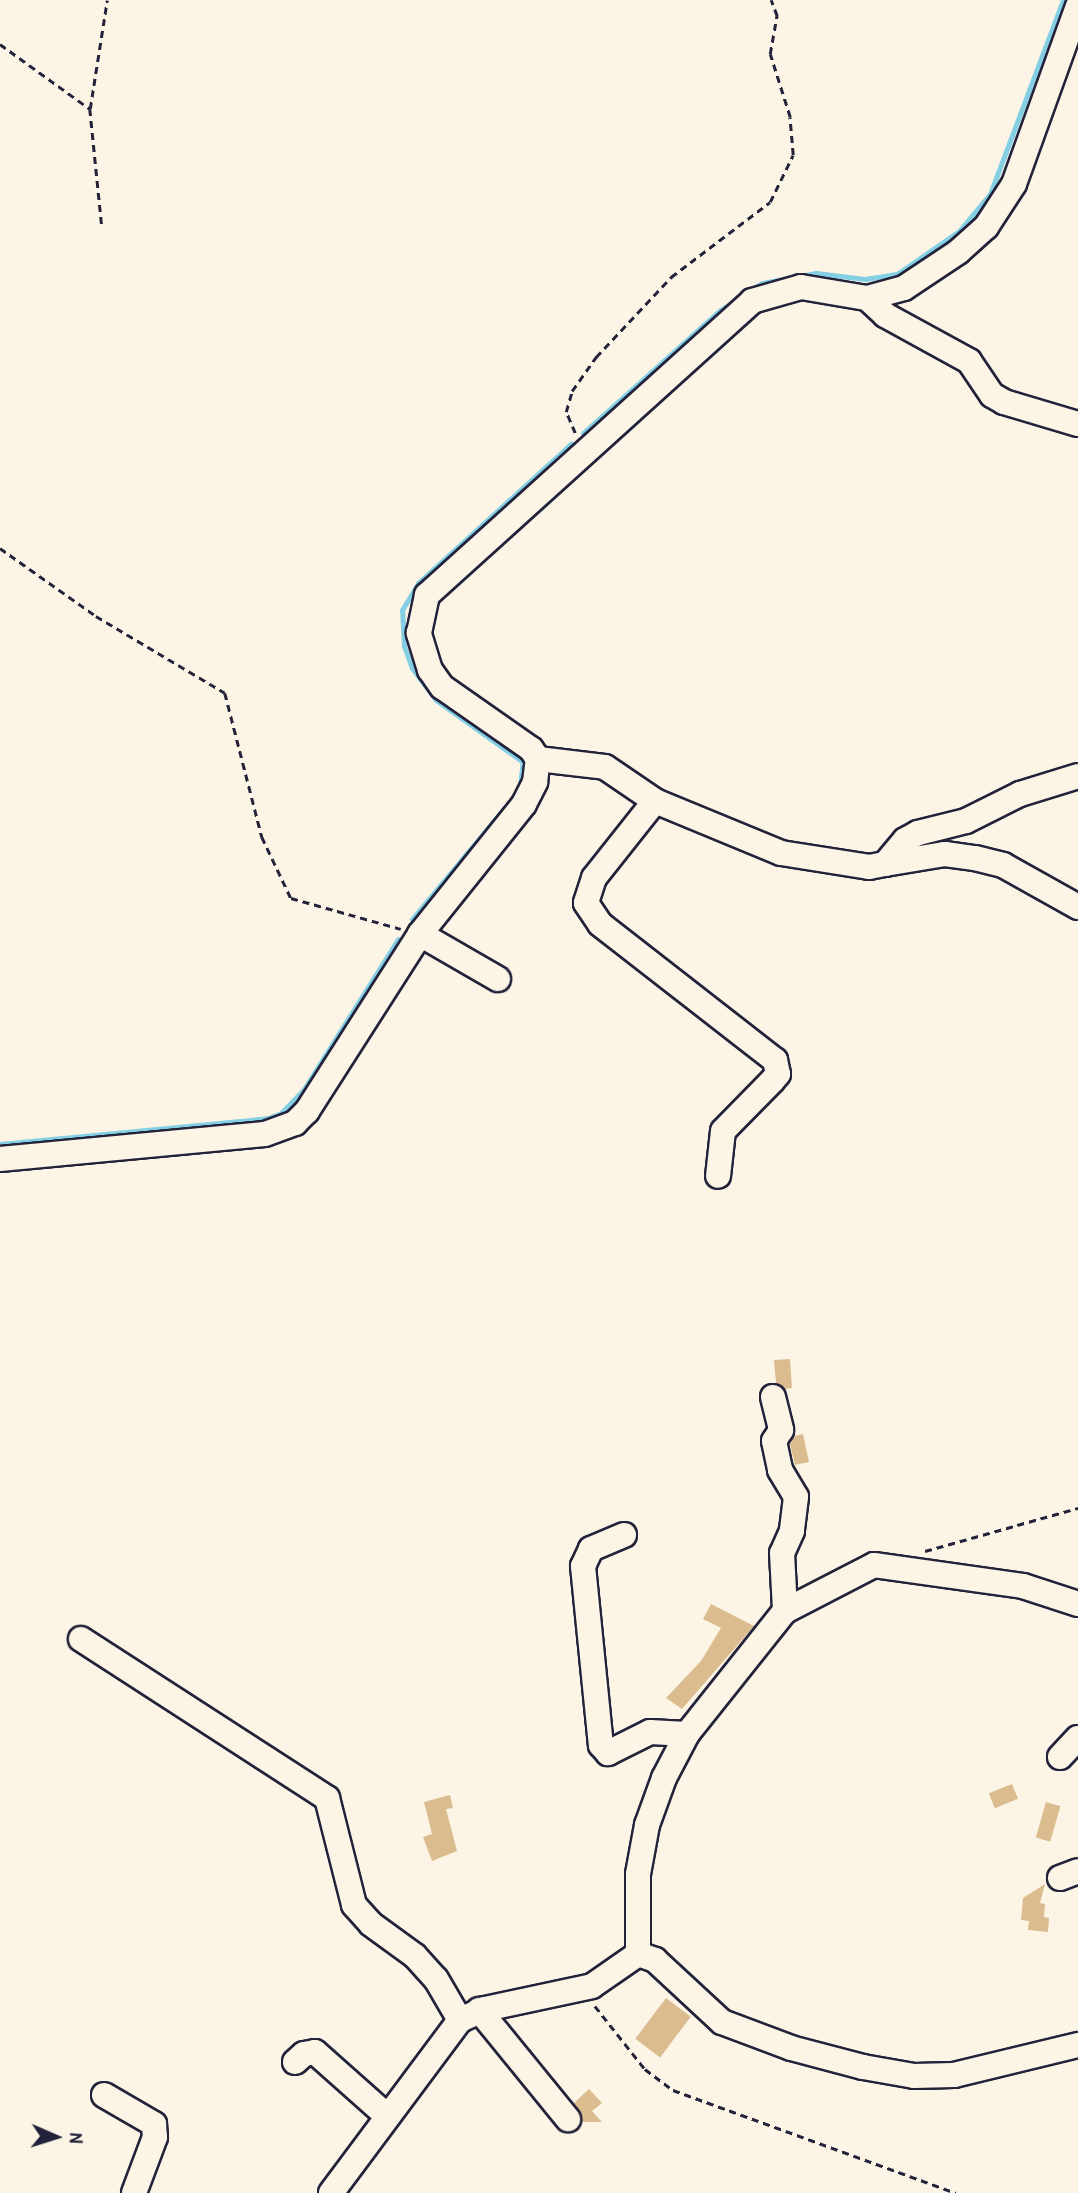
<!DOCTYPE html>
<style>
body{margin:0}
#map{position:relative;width:1078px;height:2193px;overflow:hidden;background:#fcf5e5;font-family:"Patrick Hand",sans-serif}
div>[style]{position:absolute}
.stream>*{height:5px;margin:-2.5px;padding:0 2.5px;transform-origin:2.5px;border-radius:2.5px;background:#84cfe4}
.building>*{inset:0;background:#dbbc8f;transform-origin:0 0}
.path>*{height:2.5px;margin-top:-1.25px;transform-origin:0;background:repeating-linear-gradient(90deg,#22223b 0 7px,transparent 0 12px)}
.roads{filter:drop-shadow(2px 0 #22223b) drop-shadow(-2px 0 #22223b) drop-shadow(0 2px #22223b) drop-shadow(0 -2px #22223b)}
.minor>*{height:24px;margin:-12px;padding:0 12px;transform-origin:12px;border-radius:12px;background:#fcf5e5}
span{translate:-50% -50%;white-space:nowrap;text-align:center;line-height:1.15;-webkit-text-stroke:5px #fcf5e5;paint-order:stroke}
.north{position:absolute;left:21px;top:2102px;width:70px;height:70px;-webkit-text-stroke:5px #fcf5e5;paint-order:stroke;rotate:93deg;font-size:19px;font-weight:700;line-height:28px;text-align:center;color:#22223b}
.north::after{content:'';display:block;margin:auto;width:24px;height:32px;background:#22223b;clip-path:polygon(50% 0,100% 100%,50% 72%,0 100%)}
</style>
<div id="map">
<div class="stream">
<div style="left:583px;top:433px;width:183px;rotate:-41.9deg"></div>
<div style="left:719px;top:311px;width:51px;rotate:-33.1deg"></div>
<div style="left:762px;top:283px;width:55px;rotate:-10.5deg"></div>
<div style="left:816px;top:273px;width:49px;rotate:7deg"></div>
<div style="left:865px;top:279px;width:32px;rotate:-9deg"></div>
<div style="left:897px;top:274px;width:75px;rotate:-34.7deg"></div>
<div style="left:959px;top:231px;width:48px;rotate:-50deg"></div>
<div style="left:990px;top:194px;width:207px;rotate:-69.4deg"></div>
<div style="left:520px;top:785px;width:23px;rotate:-83deg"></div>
<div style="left:523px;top:762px;width:107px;rotate:-144.5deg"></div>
<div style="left:436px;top:700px;width:40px;rotate:-127deg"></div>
<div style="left:412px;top:668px;width:23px;rotate:-110deg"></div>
<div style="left:404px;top:646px;width:36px;rotate:-93deg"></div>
<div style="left:402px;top:610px;width:31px;rotate:-59deg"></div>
<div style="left:418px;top:583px;width:207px;rotate:-42.3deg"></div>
<div style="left:412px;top:919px;width:163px;rotate:-50.2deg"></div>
<div style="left:0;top:1144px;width:269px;rotate:-5.5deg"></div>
<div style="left:268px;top:1118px;width:14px;rotate:-21deg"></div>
<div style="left:281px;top:1113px;width:33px;rotate:-46deg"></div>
<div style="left:304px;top:1089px;width:177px;rotate:-57.9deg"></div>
</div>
<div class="building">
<div style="clip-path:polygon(790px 1359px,792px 1388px,785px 1389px,776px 1383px,774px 1360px)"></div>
<div style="clip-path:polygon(803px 1434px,809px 1462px,795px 1465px,790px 1444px,795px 1436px)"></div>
<div style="clip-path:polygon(711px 1604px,754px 1626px,682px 1709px,666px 1698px,701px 1661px,721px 1628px,703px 1619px)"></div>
<div style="left:1012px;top:1784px;width:16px;height:25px;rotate:68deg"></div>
<div style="clip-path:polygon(450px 1795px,453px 1808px,446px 1809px,457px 1851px,432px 1861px,423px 1837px,432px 1834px,424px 1802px)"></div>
<div style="left:1046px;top:1802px;width:15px;height:37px;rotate:16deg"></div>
<div style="clip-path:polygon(1045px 1884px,1040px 1903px,1045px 1904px,1044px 1917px,1049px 1918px,1048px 1932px,1028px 1930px,1029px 1921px,1021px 1920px,1023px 1898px)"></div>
<div style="left:666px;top:1998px;width:31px;height:51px;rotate:37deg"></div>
<div style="clip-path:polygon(589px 2089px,602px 2103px,592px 2111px,602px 2122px,582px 2122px,574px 2103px)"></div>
</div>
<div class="path">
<div style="left:0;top:44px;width:111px;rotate:35.8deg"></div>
<div style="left:90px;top:109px;width:119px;rotate:84.2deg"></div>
<div style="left:90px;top:109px;width:110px;rotate:-81.1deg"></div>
<div style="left:575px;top:433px;width:23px;rotate:-113deg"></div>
<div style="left:566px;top:412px;width:22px;rotate:-74deg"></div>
<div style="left:572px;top:391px;width:42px;rotate:-54.8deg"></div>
<div style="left:596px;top:357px;width:110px;rotate:-46.8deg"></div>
<div style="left:671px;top:277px;width:124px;rotate:-37.1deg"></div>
<div style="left:770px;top:202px;width:52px;rotate:-63.9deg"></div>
<div style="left:793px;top:155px;width:38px;rotate:-95deg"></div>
<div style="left:790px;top:117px;width:66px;rotate:-107.6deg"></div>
<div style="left:770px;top:54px;width:39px;rotate:-80deg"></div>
<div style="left:777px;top:16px;width:17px;rotate:-111deg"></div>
<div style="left:0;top:548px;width:118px;rotate:35.3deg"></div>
<div style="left:96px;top:616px;width:150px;rotate:30.8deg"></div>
<div style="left:225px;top:693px;width:149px;rotate:75.6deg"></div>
<div style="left:262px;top:837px;width:68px;rotate:64.6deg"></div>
<div style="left:291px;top:898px;width:114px;rotate:15.7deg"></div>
<div style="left:925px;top:1551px;width:159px;rotate:-15.7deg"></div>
<div style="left:595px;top:2006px;width:80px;rotate:51.6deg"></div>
<div style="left:645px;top:2069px;width:35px;rotate:37deg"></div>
<div style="left:673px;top:2090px;width:301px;rotate:20deg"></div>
</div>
<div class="roads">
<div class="minor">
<div style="left:867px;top:298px;width:25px;rotate:43deg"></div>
<div style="left:885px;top:315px;width:96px;rotate:28.7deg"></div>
<div style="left:969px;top:361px;width:41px;rotate:55.9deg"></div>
<div style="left:992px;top:395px;width:14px;rotate:30deg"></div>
<div style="left:1004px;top:402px;width:77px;rotate:16.6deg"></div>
<div style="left:538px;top:759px;width:67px;rotate:6.8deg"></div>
<div style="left:605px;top:767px;width:60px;rotate:34.2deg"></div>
<div style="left:655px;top:801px;width:136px;rotate:22.4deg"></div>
<div style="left:781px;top:853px;width:89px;rotate:9deg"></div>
<div style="left:869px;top:867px;width:16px;rotate:-11deg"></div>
<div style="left:885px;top:864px;width:31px;rotate:-50deg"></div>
<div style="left:905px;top:840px;width:15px;rotate:-28deg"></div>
<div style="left:918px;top:833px;width:49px;rotate:-14deg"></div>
<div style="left:966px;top:821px;width:60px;rotate:-26.6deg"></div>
<div style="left:1020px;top:794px;width:61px;rotate:-17.2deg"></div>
<div style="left:655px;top:801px;width:98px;rotate:128.4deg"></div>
<div style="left:594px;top:878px;width:26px;rotate:108deg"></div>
<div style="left:586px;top:903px;width:25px;rotate:56deg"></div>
<div style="left:600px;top:924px;width:222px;rotate:37.9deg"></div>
<div style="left:775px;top:1060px;width:14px;rotate:78deg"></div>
<div style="left:778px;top:1074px;width:8px;rotate:130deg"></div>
<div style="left:773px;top:1080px;width:71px;rotate:134.4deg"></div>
<div style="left:723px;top:1131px;width:45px;rotate:96.3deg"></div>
<div style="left:885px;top:864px;width:61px;rotate:-9.5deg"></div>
<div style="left:945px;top:854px;width:30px;rotate:8deg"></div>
<div style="left:975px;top:858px;width:29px;rotate:14deg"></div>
<div style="left:1003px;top:865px;width:86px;rotate:29.2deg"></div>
<div style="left:420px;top:934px;width:90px;rotate:30deg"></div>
<div style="left:0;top:1159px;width:266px;rotate:-5.4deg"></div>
<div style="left:265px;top:1134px;width:32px;rotate:-20deg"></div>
<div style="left:295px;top:1123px;width:17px;rotate:-45deg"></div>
<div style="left:307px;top:1111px;width:210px;rotate:-57.4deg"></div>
<div style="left:420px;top:934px;width:166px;rotate:-51.3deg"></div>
<div style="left:524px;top:804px;width:25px;rotate:-63deg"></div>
<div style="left:535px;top:782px;width:23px;rotate:-83deg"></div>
<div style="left:538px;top:759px;width:12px;rotate:-125deg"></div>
<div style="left:531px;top:749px;width:108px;rotate:-145.1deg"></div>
<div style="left:442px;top:687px;width:21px;rotate:-125deg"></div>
<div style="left:430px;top:670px;width:39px;rotate:-107deg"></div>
<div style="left:419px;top:633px;width:39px;rotate:-78deg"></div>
<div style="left:427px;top:595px;width:438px;rotate:-42.1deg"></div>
<div style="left:752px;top:301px;width:51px;rotate:-15.9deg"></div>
<div style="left:801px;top:287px;width:67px;rotate:9.5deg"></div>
<div style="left:867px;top:298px;width:38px;rotate:-15deg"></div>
<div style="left:904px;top:288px;width:65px;rotate:-33.7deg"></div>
<div style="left:958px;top:252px;width:38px;rotate:-42deg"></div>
<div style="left:986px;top:227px;width:51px;rotate:-56.9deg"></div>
<div style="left:1014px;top:184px;width:189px;rotate:-70.2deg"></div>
<div style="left:773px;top:1397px;width:34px;rotate:76deg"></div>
<div style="left:781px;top:1430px;width:13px;rotate:122deg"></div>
<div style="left:774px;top:1441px;width:30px;rotate:78deg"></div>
<div style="left:780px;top:1470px;width:31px;rotate:59deg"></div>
<div style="left:796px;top:1497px;width:34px;rotate:97deg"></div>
<div style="left:792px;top:1531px;width:24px;rotate:114deg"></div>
<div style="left:782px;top:1553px;width:58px;rotate:87deg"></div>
<div style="left:624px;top:1535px;width:36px;rotate:157deg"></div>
<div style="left:591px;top:1549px;width:19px;rotate:115deg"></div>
<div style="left:583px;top:1566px;width:180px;rotate:84.3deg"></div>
<div style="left:601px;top:1745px;width:11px;rotate:49deg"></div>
<div style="left:608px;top:1753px;width:47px;rotate:-26.6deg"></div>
<div style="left:650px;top:1732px;width:37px;rotate:3deg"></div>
<div style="left:81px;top:1639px;width:293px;rotate:32.9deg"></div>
<div style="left:327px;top:1798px;width:110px;rotate:75.8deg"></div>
<div style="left:354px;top:1905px;width:25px;rotate:48deg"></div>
<div style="left:371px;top:1924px;width:54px;rotate:36deg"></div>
<div style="left:415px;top:1956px;width:31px;rotate:48deg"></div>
<div style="left:436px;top:1979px;width:48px;rotate:59.7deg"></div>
<div style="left:1060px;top:1757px;width:26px;rotate:-47deg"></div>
<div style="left:1060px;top:1878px;width:19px;rotate:-21deg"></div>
<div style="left:638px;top:1954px;width:80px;rotate:-90deg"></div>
<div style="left:638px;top:1874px;width:50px;rotate:-79.6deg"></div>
<div style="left:647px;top:1825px;width:50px;rotate:-70.1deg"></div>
<div style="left:664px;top:1778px;width:50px;rotate:-62.4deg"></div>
<div style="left:687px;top:1734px;width:157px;rotate:-51.5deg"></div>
<div style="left:785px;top:1611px;width:100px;rotate:-27.3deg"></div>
<div style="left:874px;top:1565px;width:150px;rotate:8deg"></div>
<div style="left:1023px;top:1586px;width:58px;rotate:18.1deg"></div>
<div style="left:479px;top:2010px;width:141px;rotate:50.8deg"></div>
<div style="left:295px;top:2062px;width:12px;rotate:-42deg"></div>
<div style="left:304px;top:2054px;width:11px;rotate:-10deg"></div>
<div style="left:315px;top:2052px;width:96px;rotate:41.6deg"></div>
<div style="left:104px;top:2095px;width:58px;rotate:30.1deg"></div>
<div style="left:154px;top:2124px;width:13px;rotate:86deg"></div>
<div style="left:155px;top:2137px;width:60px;rotate:110.6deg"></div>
<div style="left:331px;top:2193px;width:216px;rotate:-53.3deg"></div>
<div style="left:460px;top:2020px;width:27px;rotate:-24deg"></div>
<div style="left:485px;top:2009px;width:109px;rotate:-12.1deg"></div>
<div style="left:592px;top:1986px;width:56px;rotate:-34.8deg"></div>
<div style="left:638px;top:1954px;width:18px;rotate:19deg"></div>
<div style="left:655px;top:1960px;width:91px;rotate:42.8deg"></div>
<div style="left:722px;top:2022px;width:74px;rotate:20.6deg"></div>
<div style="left:791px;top:2048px;width:74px;rotate:14.8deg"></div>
<div style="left:863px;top:2067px;width:52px;rotate:10deg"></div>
<div style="left:914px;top:2076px;width:40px;rotate:-1.4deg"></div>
<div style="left:954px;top:2075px;width:128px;rotate:-13.6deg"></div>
</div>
</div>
<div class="north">N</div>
</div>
